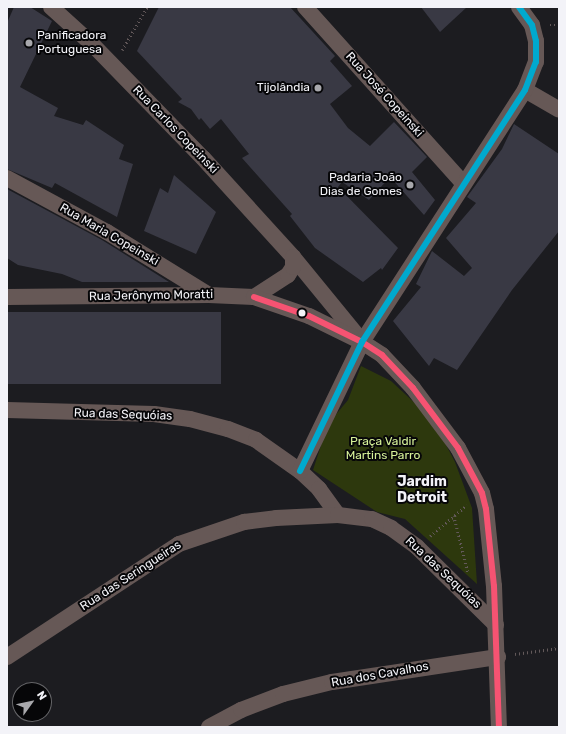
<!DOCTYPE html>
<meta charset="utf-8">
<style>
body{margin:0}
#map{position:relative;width:566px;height:734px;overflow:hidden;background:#1c1c20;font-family:Rubik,sans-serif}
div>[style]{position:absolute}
.green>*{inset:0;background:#2d380d}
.building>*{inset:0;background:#393944;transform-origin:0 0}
.path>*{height:2.5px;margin-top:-1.25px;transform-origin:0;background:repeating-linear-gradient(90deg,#63595a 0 1px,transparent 0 4px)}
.street>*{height:16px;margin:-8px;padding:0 8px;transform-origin:8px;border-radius:8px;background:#665856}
.bus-1>*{height:6px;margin:-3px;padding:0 3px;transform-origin:3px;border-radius:3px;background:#f65372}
.bus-2>*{height:6px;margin:-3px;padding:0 3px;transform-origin:3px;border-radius:3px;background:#00a9ce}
.dots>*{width:11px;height:11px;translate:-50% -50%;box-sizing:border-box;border:2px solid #060608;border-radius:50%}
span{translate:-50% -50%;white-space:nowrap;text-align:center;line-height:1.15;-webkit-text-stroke:4px #060608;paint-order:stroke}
.poi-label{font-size:12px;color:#f3f3f8}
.left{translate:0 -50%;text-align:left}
.right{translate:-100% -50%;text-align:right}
.street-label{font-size:12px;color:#f3f3f8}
.park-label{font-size:12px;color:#d6f198}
.quarter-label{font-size:14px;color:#f3f3f8;font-weight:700}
.frame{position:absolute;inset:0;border:8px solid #f3f3f8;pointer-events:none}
.north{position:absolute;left:12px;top:682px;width:40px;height:40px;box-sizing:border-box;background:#060608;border:1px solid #656568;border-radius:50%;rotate:57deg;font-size:11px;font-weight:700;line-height:16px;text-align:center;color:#f3f3f8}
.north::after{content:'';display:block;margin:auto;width:14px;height:18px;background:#a8a8ac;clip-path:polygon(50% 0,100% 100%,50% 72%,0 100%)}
</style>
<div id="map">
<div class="green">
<div style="clip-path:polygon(361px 366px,391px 381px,433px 420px,455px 462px,472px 508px,477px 584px,405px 519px,377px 512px,313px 470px,328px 424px,348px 400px)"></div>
</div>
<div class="building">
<div style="clip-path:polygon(14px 7px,30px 7px,52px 21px,20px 87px,58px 108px,54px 116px,83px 125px,86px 120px,124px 145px,119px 159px,133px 164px,117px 217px,55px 183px,52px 188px,7px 169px,7px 23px)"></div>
<div style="clip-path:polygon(159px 7px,290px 7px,335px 56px,330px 61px,352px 86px,330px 104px,348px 128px,370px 146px,394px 122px,427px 157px,412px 172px,435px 200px,424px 215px,390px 177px,369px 200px,342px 182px,338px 187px,398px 248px,382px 270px,381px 268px,363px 282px,315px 248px,290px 216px,292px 214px,242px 158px,249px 154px,221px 119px,210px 129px,201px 118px,199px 120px,191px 109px,178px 102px,182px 99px,137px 51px)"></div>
<div style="clip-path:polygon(421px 7px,467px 7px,440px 32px)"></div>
<div style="clip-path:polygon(514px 124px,559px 154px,559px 231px,512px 290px,457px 370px,434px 358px,429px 366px,393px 321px,421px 287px,416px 284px,432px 251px,464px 276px,472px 268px,446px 238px,476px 203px,467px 197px,502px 149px)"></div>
<div style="clip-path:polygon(174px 175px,216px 212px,196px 254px,144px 231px,160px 188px,168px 193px)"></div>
<div style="clip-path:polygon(7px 189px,102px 240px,169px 282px,82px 282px,62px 274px,18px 265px,7px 258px)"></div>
<div style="left:7px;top:312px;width:214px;height:72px"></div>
</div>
<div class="path">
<div style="left:550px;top:25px;width:9px"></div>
<div style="left:122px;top:50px;width:50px;rotate:-59.8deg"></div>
<div style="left:454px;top:516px;width:58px;rotate:76deg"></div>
<div style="left:430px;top:536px;width:48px;rotate:-40deg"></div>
<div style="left:515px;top:654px;width:44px;rotate:-7.8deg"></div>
</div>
<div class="street">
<div style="left:51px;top:7px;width:55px;rotate:42.1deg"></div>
<div style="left:92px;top:44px;width:159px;rotate:45.8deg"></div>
<div style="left:203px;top:158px;width:134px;rotate:47.7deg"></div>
<div style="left:293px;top:257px;width:106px;rotate:50.7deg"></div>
<div style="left:305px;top:7px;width:237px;rotate:48.1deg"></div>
<div style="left:525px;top:90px;width:39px;rotate:30deg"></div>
<div style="left:7px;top:178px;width:114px;rotate:28.4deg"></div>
<div style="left:107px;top:232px;width:120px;rotate:31.7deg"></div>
<div style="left:7px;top:297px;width:202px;rotate:-0.6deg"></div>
<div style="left:209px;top:295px;width:45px;rotate:2.5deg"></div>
<div style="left:254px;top:297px;width:40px;rotate:-32.9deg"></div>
<div style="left:288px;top:275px;width:9px;rotate:-58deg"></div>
<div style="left:293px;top:267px;width:10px;rotate:-90deg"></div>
<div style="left:254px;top:297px;width:58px;rotate:19.1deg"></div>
<div style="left:309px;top:316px;width:59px;rotate:26.1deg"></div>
<div style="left:362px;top:342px;width:24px;rotate:33deg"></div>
<div style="left:382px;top:355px;width:45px;rotate:46.8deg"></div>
<div style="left:413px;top:388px;width:75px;rotate:53.1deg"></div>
<div style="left:458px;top:448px;width:51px;rotate:61.9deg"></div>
<div style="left:482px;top:493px;width:16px;rotate:76deg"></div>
<div style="left:486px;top:509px;width:77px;rotate:84.1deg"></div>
<div style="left:494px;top:586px;width:141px;rotate:88deg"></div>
<div style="left:7px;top:410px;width:147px;rotate:1.6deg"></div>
<div style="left:154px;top:414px;width:36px;rotate:8deg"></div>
<div style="left:190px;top:419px;width:39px;rotate:15deg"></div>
<div style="left:228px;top:429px;width:30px;rotate:21deg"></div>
<div style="left:256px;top:440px;width:54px;rotate:35.2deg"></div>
<div style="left:300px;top:471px;width:26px;rotate:43deg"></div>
<div style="left:319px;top:489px;width:32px;rotate:54deg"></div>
<div style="left:300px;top:471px;width:143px;rotate:-64.3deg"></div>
<div style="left:362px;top:342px;width:300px;rotate:-57.1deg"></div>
<div style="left:525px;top:90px;width:30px;rotate:-69deg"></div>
<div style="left:536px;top:62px;width:21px;rotate:-90deg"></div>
<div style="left:536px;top:41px;width:16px;rotate:-104deg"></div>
<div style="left:532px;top:25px;width:22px;rotate:-126deg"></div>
<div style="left:7px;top:657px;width:206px;rotate:-33.3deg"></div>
<div style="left:179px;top:544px;width:69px;rotate:-18.7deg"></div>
<div style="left:244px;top:522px;width:32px;rotate:-7deg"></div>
<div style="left:276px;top:518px;width:62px;rotate:-2.8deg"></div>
<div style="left:338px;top:515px;width:34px;rotate:7deg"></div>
<div style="left:372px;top:519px;width:21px;rotate:25deg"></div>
<div style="left:391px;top:528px;width:32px;rotate:36deg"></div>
<div style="left:417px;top:547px;width:111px;rotate:44.6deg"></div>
<div style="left:209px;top:727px;width:36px;rotate:-28deg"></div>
<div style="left:241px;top:710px;width:45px;rotate:-20.9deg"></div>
<div style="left:283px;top:694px;width:50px;rotate:-13.8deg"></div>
<div style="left:332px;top:682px;width:168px;rotate:-8.6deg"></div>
</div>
<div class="bus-1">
<div style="left:254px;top:297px;width:58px;rotate:19.1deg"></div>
<div style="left:309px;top:316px;width:59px;rotate:26.1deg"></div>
<div style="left:362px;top:342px;width:24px;rotate:33deg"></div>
<div style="left:382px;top:355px;width:45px;rotate:46.8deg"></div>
<div style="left:413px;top:388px;width:75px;rotate:53.1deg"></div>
<div style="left:458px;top:448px;width:51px;rotate:61.9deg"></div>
<div style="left:482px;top:493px;width:16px;rotate:76deg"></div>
<div style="left:486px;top:509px;width:77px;rotate:84.1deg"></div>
<div style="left:494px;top:586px;width:141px;rotate:88deg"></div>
</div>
<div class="bus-2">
<div style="left:300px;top:471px;width:143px;rotate:-64.3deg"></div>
<div style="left:362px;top:342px;width:300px;rotate:-57.1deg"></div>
<div style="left:525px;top:90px;width:30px;rotate:-69deg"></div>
<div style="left:536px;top:62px;width:21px;rotate:-90deg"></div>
<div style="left:536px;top:41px;width:16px;rotate:-104deg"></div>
<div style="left:532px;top:25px;width:22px;rotate:-126deg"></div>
</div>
<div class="dots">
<div style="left:29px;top:43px;background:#a8a8ac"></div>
<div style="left:318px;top:88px;background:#a8a8ac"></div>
<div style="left:410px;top:185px;background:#a8a8ac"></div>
<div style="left:302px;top:313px;background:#f3f3f8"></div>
</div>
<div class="poi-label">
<span class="left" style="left:37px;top:43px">Panificadora<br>Portuguesa</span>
<span class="right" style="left:310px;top:88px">Tijolândia</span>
<span class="right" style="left:402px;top:185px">Padaria João<br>Dias de Gomes</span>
</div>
<div class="street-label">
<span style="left:384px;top:95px;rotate:48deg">Rua José Copeinski</span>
<span style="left:175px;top:130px;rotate:46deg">Rua Carlos Copeinski</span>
<span style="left:109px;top:235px;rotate:30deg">Rua Maria Copeinski</span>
<span style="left:151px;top:296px;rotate:-1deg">Rua Jerônymo Moratti</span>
<span style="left:123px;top:415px;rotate:2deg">Rua das Sequóias</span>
<span style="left:443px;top:573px;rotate:43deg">Rua das Sequóias</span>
<span style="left:131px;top:576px;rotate:-33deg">Rua das Seringueiras</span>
<span style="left:380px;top:675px;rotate:-10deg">Rua dos Cavalhos</span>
</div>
<div class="park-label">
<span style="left:383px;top:449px">Praça Valdir<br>Martins Parro</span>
</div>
<div class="quarter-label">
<span style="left:422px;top:490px">Jardim<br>Detroit</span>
</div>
<div class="frame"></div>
<div class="north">N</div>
</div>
